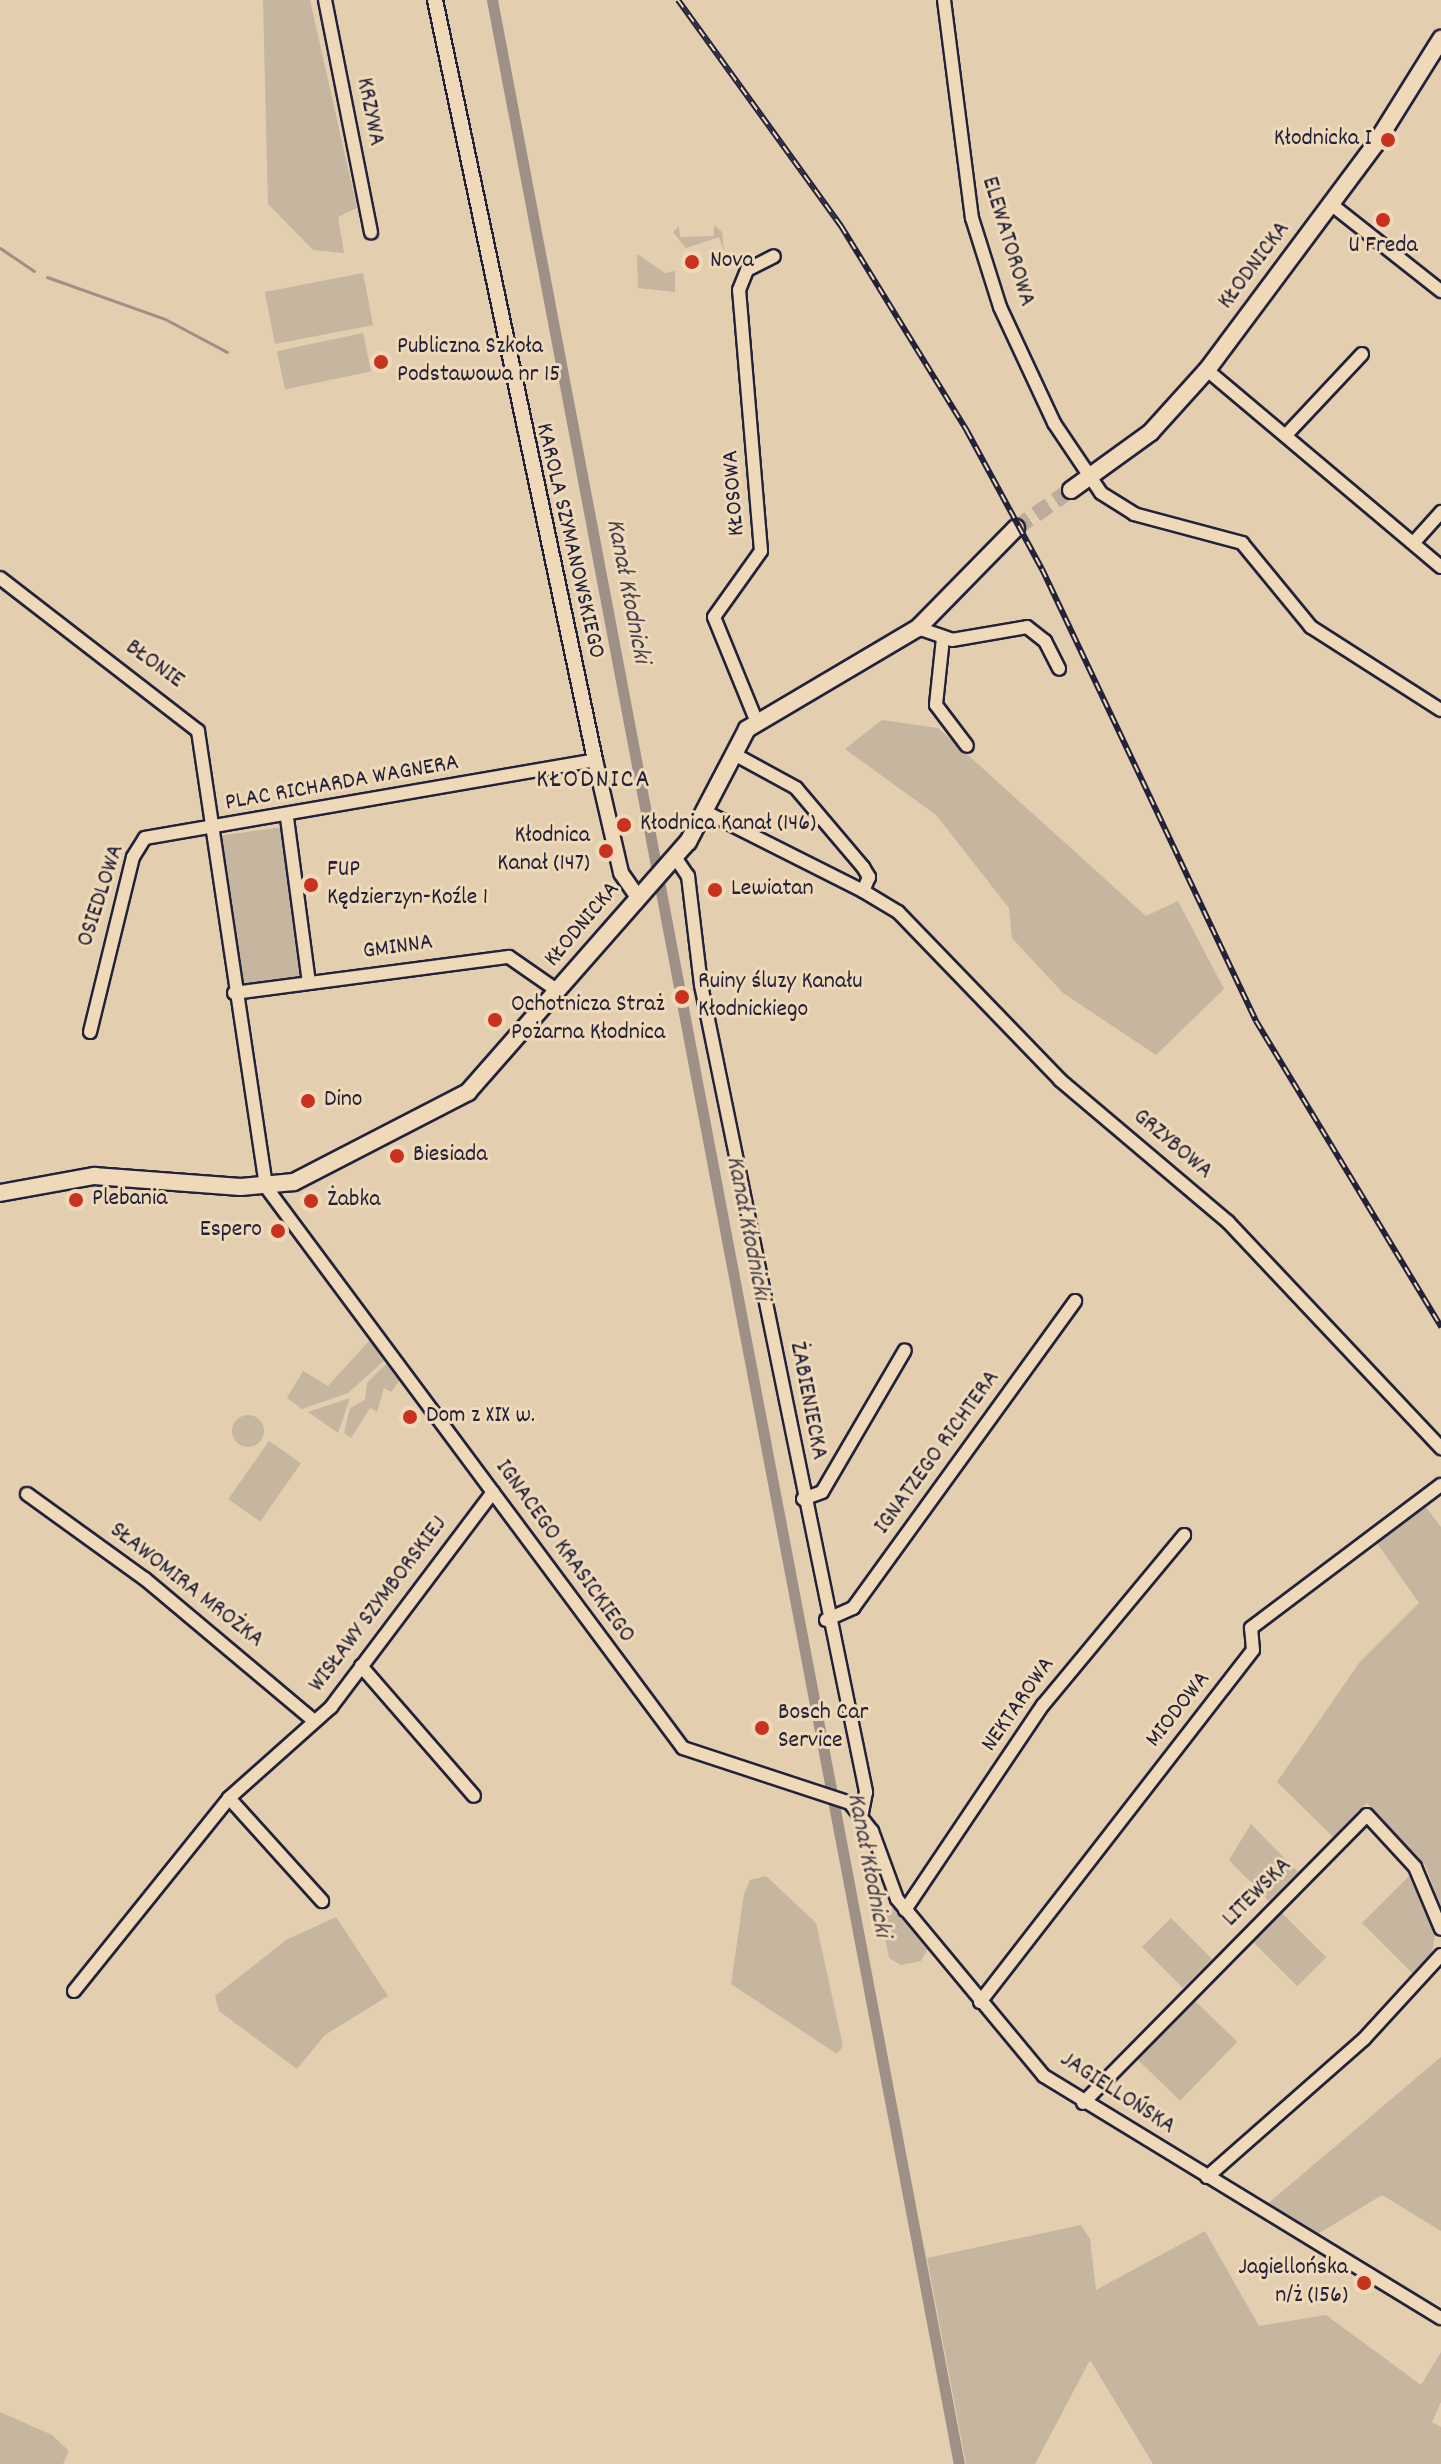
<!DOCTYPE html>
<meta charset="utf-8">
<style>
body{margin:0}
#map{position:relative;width:1441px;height:2464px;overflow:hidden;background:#e3ceb0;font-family:Dekko,sans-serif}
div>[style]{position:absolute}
.green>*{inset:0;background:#c6b59f;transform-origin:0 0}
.round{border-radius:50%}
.stream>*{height:3px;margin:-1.5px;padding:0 1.5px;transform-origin:1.5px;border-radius:1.5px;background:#9e9086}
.canal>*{height:11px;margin:-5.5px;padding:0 5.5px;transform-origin:5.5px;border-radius:5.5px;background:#9e9086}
.secondary-tunnel>*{height:16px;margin-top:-8px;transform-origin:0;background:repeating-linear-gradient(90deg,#bcac99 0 16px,transparent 0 24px)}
.roads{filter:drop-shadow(2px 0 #22223b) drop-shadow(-2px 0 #22223b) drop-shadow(0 2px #22223b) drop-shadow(0 -2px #22223b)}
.minor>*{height:12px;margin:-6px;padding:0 6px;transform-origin:6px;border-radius:6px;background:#efd9b8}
.tertiary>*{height:14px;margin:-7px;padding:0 7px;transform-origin:7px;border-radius:7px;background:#efd9b8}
.secondary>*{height:16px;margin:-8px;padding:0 8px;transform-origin:8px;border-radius:8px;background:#efd9b8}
.rail>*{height:6px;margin-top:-3px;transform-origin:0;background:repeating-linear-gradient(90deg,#efd9b8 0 9px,#22223b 0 18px);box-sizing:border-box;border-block:2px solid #22223b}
.dots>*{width:22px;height:22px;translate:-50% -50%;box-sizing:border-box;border:4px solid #efd9b8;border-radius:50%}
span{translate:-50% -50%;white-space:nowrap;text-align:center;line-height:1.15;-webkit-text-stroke:6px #efd9b8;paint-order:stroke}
.street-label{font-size:24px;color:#22223b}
.poi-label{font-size:24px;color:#22223b}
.right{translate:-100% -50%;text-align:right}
.left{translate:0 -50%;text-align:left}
.water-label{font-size:26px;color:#474352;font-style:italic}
.neighbourhood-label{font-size:26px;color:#22223b;letter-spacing:2px}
</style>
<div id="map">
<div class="green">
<div style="clip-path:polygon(263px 0,310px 0,357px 208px,338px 217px,344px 253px,313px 250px,268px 204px)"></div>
<div style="clip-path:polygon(714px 225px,722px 232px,724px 251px,719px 237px,686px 248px,673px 232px,679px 226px,680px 237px,714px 236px)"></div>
<div style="clip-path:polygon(637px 254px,665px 273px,675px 271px,675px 292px,638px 288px)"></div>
<div style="left:363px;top:273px;width:53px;height:100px;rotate:79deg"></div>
<div style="left:363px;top:333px;width:39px;height:88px;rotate:78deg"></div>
<div style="clip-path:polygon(882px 720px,938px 728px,1146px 916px,1178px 901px,1224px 989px,1156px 1055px,1063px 993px,1012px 938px,1009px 908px,936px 815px,845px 749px)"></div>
<div style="left:282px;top:827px;width:152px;height:65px;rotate:82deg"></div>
<div style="clip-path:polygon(370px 1340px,385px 1360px,348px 1393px,302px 1409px,287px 1398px,303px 1371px,328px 1386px)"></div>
<div style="clip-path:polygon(387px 1363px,400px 1380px,391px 1392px,384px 1388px,377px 1412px,370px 1408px,351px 1438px,344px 1433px,350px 1408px,365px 1400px,367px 1383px)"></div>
<div style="clip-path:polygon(350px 1398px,338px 1433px,308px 1412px)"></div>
<div class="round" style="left:232px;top:1415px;width:32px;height:32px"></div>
<div style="left:269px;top:1441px;width:39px;height:71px;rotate:35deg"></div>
<div style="clip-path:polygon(1426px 1507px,1441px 1527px,1441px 1907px,1425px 1865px,1367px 1803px,1333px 1837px,1277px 1782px,1359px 1663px,1419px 1603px,1377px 1543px)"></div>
<div style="clip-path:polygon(1251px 1824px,1298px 1872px,1269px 1901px,1229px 1860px)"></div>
<div style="clip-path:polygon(1411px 1874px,1435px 1934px,1431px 1959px,1415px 1976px,1362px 1923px)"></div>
<div style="clip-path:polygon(766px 1876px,816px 1923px,843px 2046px,837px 2054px,731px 1984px,744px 1894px,750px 1880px)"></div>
<div style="clip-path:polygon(896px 1907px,928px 1948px,921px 1961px,901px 1965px,889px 1958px,880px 1914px)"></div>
<div style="left:1281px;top:1912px;width:64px;height:41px;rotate:45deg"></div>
<div style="clip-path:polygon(336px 1917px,388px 1996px,325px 2035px,297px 2069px,219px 2011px,215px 1996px,286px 1940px)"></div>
<div style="left:1171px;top:1918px;width:58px;height:41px;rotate:45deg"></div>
<div style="left:1194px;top:2000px;width:60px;height:82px;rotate:44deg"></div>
<div style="clip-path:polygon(1441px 2057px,1441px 2231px,1382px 2195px,1316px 2235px,1265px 2206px)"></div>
<div style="clip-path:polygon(1081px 2225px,1090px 2239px,1096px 2290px,1205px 2231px,1259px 2326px,1326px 2315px,1421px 2385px,1441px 2352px,1441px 2402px,1432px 2422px,1441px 2427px,1441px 2464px,1153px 2464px,1090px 2360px,1035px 2464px,966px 2464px,927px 2258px)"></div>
<div style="clip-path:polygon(0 2412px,52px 2435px,69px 2451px,63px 2464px,0 2464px)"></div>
</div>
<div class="stream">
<div style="left:0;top:248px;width:41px;rotate:34.1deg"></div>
<div style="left:47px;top:277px;width:125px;rotate:19.6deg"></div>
<div style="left:165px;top:319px;width:70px;rotate:28deg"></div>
</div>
<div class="canal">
<div style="left:492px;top:0;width:2508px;rotate:79.27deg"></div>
</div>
<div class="secondary-tunnel">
<div style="left:1016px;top:528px;width:67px;rotate:-34.6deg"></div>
</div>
<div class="roads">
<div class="minor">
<div style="left:325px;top:0;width:237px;rotate:78.8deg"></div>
<div style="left:944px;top:0;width:220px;rotate:82.7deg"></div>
<div style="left:972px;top:218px;width:93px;rotate:72.5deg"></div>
<div style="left:1000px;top:307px;width:128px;rotate:65deg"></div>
<div style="left:1054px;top:423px;width:84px;rotate:56.1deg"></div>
<div style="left:1101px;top:493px;width:39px;rotate:32deg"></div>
<div style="left:1134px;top:514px;width:112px;rotate:15deg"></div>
<div style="left:1242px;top:543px;width:109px;rotate:50.6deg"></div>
<div style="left:1311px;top:627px;width:154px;rotate:32.6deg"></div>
<div style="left:1332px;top:205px;width:139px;rotate:38.3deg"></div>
<div style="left:1207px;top:370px;width:306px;rotate:40.1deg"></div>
<div style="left:1286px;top:435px;width:111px;rotate:-46.8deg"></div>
<div style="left:1416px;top:540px;width:38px;rotate:-48deg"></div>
<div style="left:0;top:578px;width:250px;rotate:37.7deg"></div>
<div style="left:198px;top:731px;width:461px;rotate:81.5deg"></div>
<div style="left:266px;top:1187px;width:699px;rotate:53.38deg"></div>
<div style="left:683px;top:1748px;width:176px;rotate:18.2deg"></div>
<div style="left:850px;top:1803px;width:36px;rotate:52deg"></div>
<div style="left:872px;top:1831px;width:72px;rotate:69.8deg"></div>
<div style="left:897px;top:1899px;width:230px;rotate:50.3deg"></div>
<div style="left:1044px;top:2076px;width:465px;rotate:31.4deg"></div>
<div style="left:918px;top:628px;width:36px;rotate:19deg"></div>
<div style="left:952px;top:640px;width:76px;rotate:-9.8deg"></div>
<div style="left:1027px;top:627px;width:23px;rotate:38deg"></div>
<div style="left:1045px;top:641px;width:31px;rotate:63deg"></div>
<div style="left:943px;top:638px;width:67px;rotate:96deg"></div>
<div style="left:936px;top:705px;width:51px;rotate:52.9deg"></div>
<div style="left:756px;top:720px;width:111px;rotate:-112.2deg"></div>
<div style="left:714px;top:617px;width:81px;rotate:-54.5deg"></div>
<div style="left:761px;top:551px;width:262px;rotate:-94.8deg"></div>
<div style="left:739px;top:290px;width:22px;rotate:-68deg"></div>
<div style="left:747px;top:270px;width:30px;rotate:-27deg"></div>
<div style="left:734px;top:754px;width:71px;rotate:28.7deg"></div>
<div style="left:796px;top:788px;width:104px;rotate:49.7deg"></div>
<div style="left:863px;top:867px;width:12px;rotate:59deg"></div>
<div style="left:869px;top:877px;width:15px;rotate:113deg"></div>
<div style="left:863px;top:891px;width:41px;rotate:31deg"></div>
<div style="left:898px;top:912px;width:233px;rotate:46deg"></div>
<div style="left:1060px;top:1080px;width:220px;rotate:40.2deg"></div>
<div style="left:1228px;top:1222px;width:311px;rotate:46.7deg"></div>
<div style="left:706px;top:812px;width:176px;rotate:26.7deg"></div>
<div style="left:287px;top:818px;width:166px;rotate:82.4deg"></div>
<div style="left:675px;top:857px;width:23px;rotate:56deg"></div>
<div style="left:688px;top:876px;width:110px;rotate:83.2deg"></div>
<div style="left:701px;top:985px;width:824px;rotate:78.44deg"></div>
<div style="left:866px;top:1792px;width:21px;rotate:101deg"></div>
<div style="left:234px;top:993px;width:277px;rotate:-7.5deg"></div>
<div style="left:509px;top:957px;width:60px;rotate:34.8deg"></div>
<div style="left:90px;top:1032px;width:180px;rotate:-76.2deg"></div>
<div style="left:133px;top:857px;width:22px;rotate:-58deg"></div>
<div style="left:145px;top:838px;width:457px;rotate:-9.8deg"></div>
<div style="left:27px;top:1494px;width:145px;rotate:35.8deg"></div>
<div style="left:145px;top:1579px;width:219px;rotate:40deg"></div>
<div style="left:803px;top:1499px;width:20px;rotate:-20deg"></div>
<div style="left:822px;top:1492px;width:164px;rotate:-59.7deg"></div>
<div style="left:826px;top:1620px;width:30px;rotate:-24deg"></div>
<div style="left:853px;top:1608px;width:379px;rotate:-54.1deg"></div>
<div style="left:361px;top:1666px;width:172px;rotate:49deg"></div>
<div style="left:229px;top:1798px;width:139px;rotate:47.9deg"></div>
<div style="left:905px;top:1910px;width:247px;rotate:-56.1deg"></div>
<div style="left:1043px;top:1705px;width:221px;rotate:-50.3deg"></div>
<div style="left:74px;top:1991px;width:248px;rotate:-51.2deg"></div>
<div style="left:229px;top:1798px;width:137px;rotate:-41.7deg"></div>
<div style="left:331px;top:1707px;width:269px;rotate:-53deg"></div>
<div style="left:980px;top:2002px;width:445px;rotate:-52.2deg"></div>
<div style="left:1253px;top:1650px;width:22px;rotate:-95deg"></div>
<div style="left:1251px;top:1628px;width:238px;rotate:-37deg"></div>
<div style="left:1083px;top:2103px;width:404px;rotate:-45.4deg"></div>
<div style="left:1367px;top:1815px;width:71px;rotate:47.3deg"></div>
<div style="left:1415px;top:1867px;width:67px;rotate:67.2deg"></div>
<div style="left:1207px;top:2177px;width:209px;rotate:-41.3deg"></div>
<div style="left:1364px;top:2039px;width:114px;rotate:-47.5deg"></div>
</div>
<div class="tertiary">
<div style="left:435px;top:0;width:777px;rotate:78.11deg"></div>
<div style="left:595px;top:760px;width:116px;rotate:77deg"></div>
<div style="left:621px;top:873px;width:29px;rotate:55deg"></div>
</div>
<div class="secondary">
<div style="left:1071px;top:490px;width:99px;rotate:-35.9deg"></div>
<div style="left:1151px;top:432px;width:84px;rotate:-47.9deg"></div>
<div style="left:1207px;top:370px;width:283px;rotate:-53.3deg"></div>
<div style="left:1376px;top:143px;width:123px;rotate:-58deg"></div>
<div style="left:0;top:1193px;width:96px;rotate:-10.3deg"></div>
<div style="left:94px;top:1176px;width:147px;rotate:4.3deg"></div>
<div style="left:241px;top:1187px;width:53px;rotate:-5.4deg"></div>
<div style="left:294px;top:1182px;width:196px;rotate:-27.3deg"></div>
<div style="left:468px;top:1092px;width:333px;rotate:-48.7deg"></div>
<div style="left:688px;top:842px;width:127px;rotate:-62.4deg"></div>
<div style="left:747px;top:729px;width:199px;rotate:-30.6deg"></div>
<div style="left:918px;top:628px;width:140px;rotate:-45.6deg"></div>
</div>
</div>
<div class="rail">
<div style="left:678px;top:0;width:279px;rotate:54.2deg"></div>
<div style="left:841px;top:226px;width:241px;rotate:58.4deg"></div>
<div style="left:967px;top:431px;width:157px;rotate:61.5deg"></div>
<div style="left:1042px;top:569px;width:500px;rotate:64.66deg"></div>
<div style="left:1256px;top:1021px;width:358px;rotate:58.8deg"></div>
</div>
<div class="dots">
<div style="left:1388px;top:140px;background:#c8321e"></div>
<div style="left:1383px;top:220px;background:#c8321e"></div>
<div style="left:692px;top:262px;background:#c8321e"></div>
<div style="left:381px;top:362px;background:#c8321e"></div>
<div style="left:624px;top:825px;background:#c8321e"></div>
<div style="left:606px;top:851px;background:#c8321e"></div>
<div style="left:311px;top:885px;background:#c8321e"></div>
<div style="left:715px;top:890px;background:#c8321e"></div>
<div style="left:682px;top:997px;background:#c8321e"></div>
<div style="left:495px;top:1020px;background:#c8321e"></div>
<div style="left:308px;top:1101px;background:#c8321e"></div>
<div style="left:397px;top:1156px;background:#c8321e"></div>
<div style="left:76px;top:1200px;background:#c8321e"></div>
<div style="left:311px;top:1201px;background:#c8321e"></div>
<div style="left:278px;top:1231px;background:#c8321e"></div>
<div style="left:410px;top:1417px;background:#c8321e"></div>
<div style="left:762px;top:1728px;background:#c8321e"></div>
<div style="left:1364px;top:2283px;background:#c8321e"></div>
</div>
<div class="street-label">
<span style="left:369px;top:112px;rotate:79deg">KRZYWA</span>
<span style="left:1007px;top:242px;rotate:73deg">ELEWATOROWA</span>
<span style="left:1255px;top:266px;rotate:-53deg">KŁODNICKA</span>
<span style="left:735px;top:493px;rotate:-94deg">KŁOSOWA</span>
<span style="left:569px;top:541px;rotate:77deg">KAROLA SZYMANOWSKIEGO</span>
<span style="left:154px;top:665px;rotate:36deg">BŁONIE</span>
<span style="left:342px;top:784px;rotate:-10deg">PLAC RICHARDA WAGNERA</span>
<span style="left:102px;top:896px;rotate:-72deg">OSIEDLOWA</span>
<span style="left:583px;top:925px;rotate:-50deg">KŁODNICKA</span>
<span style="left:398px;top:948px;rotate:-8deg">GMINNA</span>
<span style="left:1172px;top:1145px;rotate:40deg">GRZYBOWA</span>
<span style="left:807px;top:1401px;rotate:79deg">ŻABIENIECKA</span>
<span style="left:938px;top:1453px;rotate:-54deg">IGNATZEGO RICHTERA</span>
<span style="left:564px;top:1552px;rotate:54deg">IGNACEGO KRASICKIEGO</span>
<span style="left:186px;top:1586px;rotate:38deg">SŁAWOMIRA MROŻKA</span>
<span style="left:379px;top:1605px;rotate:-53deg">WISŁAWY SZYMBORSKIEJ</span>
<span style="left:1019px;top:1705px;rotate:-55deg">NEKTAROWA</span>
<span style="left:1179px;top:1710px;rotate:-52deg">MIODOWA</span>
<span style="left:1258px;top:1893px;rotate:-45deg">LITEWSKA</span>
<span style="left:1117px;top:2094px;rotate:33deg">JAGIELLOŃSKA</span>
</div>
<div class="poi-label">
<span class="right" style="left:1372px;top:140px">Kłodnicka I</span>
<span style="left:1383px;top:247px">U Freda</span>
<span class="left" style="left:710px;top:262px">Nova</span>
<span class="left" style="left:397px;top:362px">Publiczna Szkoła<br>Podstawowa nr 15</span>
<span class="left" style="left:640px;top:825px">Kłodnica Kanał (146)</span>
<span class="right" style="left:590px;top:851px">Kłodnica<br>Kanał (147)</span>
<span class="left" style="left:327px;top:885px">FUP<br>Kędzierzyn-Koźle 1</span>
<span class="left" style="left:731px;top:890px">Lewiatan</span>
<span class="left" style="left:698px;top:997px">Ruiny śluzy Kanału<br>Kłodnickiego</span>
<span class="left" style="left:511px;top:1020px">Ochotnicza Straż<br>Pożarna Kłodnica</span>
<span class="left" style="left:324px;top:1101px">Dino</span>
<span class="left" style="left:413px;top:1156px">Biesiada</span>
<span class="left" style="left:92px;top:1200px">Plebania</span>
<span class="left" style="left:327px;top:1201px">Żabka</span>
<span class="right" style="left:262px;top:1231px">Espero</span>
<span class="left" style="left:426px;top:1417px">Dom z XIX w.</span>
<span class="left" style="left:778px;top:1728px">Bosch Car<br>Service</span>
<span class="right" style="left:1348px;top:2283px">Jagiellońska<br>n/ż (156)</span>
</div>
<div class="water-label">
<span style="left:627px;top:591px;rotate:79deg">Kanał Kłodnicki</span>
<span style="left:747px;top:1228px;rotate:79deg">Kanał Kłodnicki</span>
<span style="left:868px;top:1865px;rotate:79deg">Kanał Kłodnicki</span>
</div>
<div class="neighbourhood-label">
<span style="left:594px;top:781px">KŁODNICA</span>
</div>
</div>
